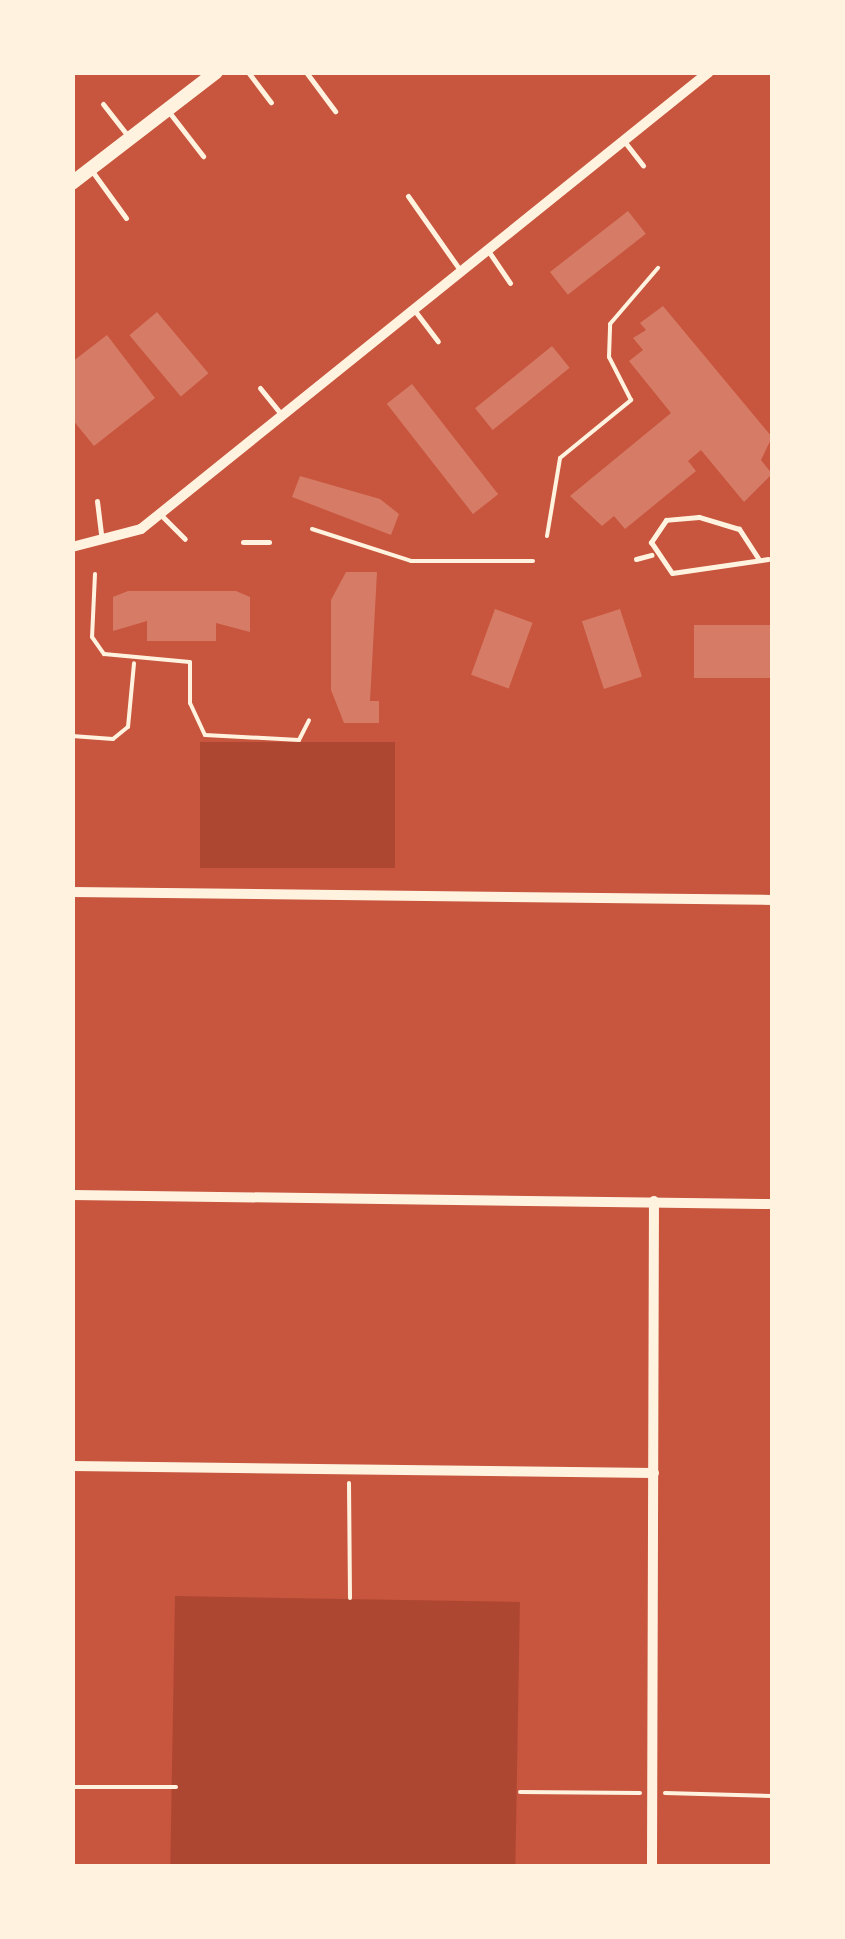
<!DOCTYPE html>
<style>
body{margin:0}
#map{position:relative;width:845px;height:1939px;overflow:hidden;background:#c8553d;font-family:"Sofia Sans Condensed",sans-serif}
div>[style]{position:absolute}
.green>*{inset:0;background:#ae4732;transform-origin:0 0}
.building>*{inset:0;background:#d67c66;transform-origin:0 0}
.path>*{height:4px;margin:-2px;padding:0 2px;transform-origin:2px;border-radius:2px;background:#fff3e0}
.service>*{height:5px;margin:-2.5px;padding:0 2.5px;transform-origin:2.5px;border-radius:2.5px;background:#fff3e0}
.minor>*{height:10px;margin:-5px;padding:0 5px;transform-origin:5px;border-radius:5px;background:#fff3e0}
.secondary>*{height:14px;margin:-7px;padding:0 7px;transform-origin:7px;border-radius:7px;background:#fff3e0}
span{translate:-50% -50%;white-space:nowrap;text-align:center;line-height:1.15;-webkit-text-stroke:10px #fff3e0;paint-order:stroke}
.frame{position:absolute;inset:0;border:75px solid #fff3e0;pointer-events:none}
</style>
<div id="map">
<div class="green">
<div style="left:200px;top:742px;width:195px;height:126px"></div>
<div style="left:175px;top:1596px;width:345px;height:270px;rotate:1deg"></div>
</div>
<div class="building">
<div style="left:628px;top:211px;width:29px;height:99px;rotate:52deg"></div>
<div style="clip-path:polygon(663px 306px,772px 437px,761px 460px,772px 474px,744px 502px,701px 450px,688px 461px,696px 471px,625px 529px,614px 516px,602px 526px,570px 496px,671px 413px,629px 361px,643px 350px,633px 338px,646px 330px,640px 323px)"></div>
<div style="left:157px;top:312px;width:80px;height:36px;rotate:50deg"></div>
<div style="clip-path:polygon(107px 335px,155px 398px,94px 446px,72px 419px,72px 362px)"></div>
<div style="left:552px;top:346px;width:28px;height:99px;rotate:51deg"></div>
<div style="left:412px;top:384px;width:140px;height:32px;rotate:52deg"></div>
<div style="clip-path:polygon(300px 476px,380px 499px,399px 514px,391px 535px,292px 497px)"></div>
<div style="clip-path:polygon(346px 572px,377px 572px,370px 701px,379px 701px,379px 723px,344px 723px,331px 690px,331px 600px)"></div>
<div style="clip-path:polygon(128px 591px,236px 591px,250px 597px,250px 632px,216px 623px,216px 641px,147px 641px,147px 621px,113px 631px,113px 597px)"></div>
<div style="left:495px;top:609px;width:40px;height:70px;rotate:20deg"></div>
<div style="left:620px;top:609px;width:71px;height:40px;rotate:72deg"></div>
<div style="left:694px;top:625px;width:78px;height:53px"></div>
</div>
<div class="path">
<div style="left:312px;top:529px;width:104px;rotate:17.9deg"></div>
<div style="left:411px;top:561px;width:122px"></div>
<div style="left:547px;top:536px;width:79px;rotate:-80.5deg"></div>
<div style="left:560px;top:458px;width:92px;rotate:-39.2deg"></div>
<div style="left:631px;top:400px;width:48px;rotate:-117.1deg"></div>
<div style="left:609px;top:357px;width:33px;rotate:-88deg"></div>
<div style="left:610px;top:324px;width:74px;rotate:-49.4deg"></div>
<div style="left:95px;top:574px;width:63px;rotate:92.7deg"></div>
<div style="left:92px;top:637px;width:21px;rotate:55deg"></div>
<div style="left:104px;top:654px;width:86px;rotate:5.3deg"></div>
<div style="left:190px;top:662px;width:41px;rotate:90deg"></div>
<div style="left:190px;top:703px;width:35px;rotate:65deg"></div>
<div style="left:205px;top:735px;width:94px;rotate:3deg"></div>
<div style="left:299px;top:740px;width:22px;rotate:-63deg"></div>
<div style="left:72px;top:736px;width:41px;rotate:4.2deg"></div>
<div style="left:113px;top:739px;width:19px;rotate:-39deg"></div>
<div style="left:128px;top:727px;width:64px;rotate:-84.6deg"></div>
<div style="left:349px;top:1483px;width:115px;rotate:89.5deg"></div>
<div style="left:72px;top:1787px;width:104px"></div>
<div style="left:520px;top:1792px;width:120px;rotate:0.5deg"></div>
<div style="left:665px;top:1793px;width:107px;rotate:1.6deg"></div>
</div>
<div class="service">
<div style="left:248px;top:72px;width:38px;rotate:53deg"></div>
<div style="left:306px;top:72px;width:49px;rotate:53.4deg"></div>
<div style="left:103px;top:104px;width:41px;rotate:52deg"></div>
<div style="left:169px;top:112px;width:56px;rotate:52.3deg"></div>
<div style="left:624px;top:141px;width:31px;rotate:52deg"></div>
<div style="left:92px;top:171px;width:58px;rotate:54.1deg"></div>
<div style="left:408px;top:196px;width:90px;rotate:54.9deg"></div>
<div style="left:487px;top:249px;width:41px;rotate:55.9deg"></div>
<div style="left:415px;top:311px;width:38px;rotate:53deg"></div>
<div style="left:260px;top:388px;width:32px;rotate:51deg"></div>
<div style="left:97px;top:501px;width:38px;rotate:83deg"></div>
<div style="left:160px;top:514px;width:35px;rotate:45deg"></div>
<div style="left:243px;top:542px;width:26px"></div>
<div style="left:758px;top:558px;width:35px;rotate:-123deg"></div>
<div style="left:739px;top:529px;width:42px;rotate:-163.3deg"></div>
<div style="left:699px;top:517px;width:33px;rotate:175deg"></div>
<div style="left:666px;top:520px;width:27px;rotate:124deg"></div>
<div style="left:651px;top:542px;width:37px;rotate:56deg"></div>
<div style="left:672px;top:573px;width:97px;rotate:-8.3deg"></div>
<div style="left:636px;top:559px;width:16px;rotate:-15deg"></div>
</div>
<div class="minor">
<div style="left:72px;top:547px;width:71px;rotate:-14.6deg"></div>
<div style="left:141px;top:529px;width:729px;rotate:-38.82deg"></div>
<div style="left:72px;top:892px;width:700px;rotate:0.65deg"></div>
<div style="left:72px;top:1195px;width:700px;rotate:0.74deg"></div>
<div style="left:72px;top:1466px;width:582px;rotate:0.69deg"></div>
<div style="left:652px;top:1866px;width:665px;rotate:-89.83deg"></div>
</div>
<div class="secondary">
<div style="left:72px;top:183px;width:182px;rotate:-37.6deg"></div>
</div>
<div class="frame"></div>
</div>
